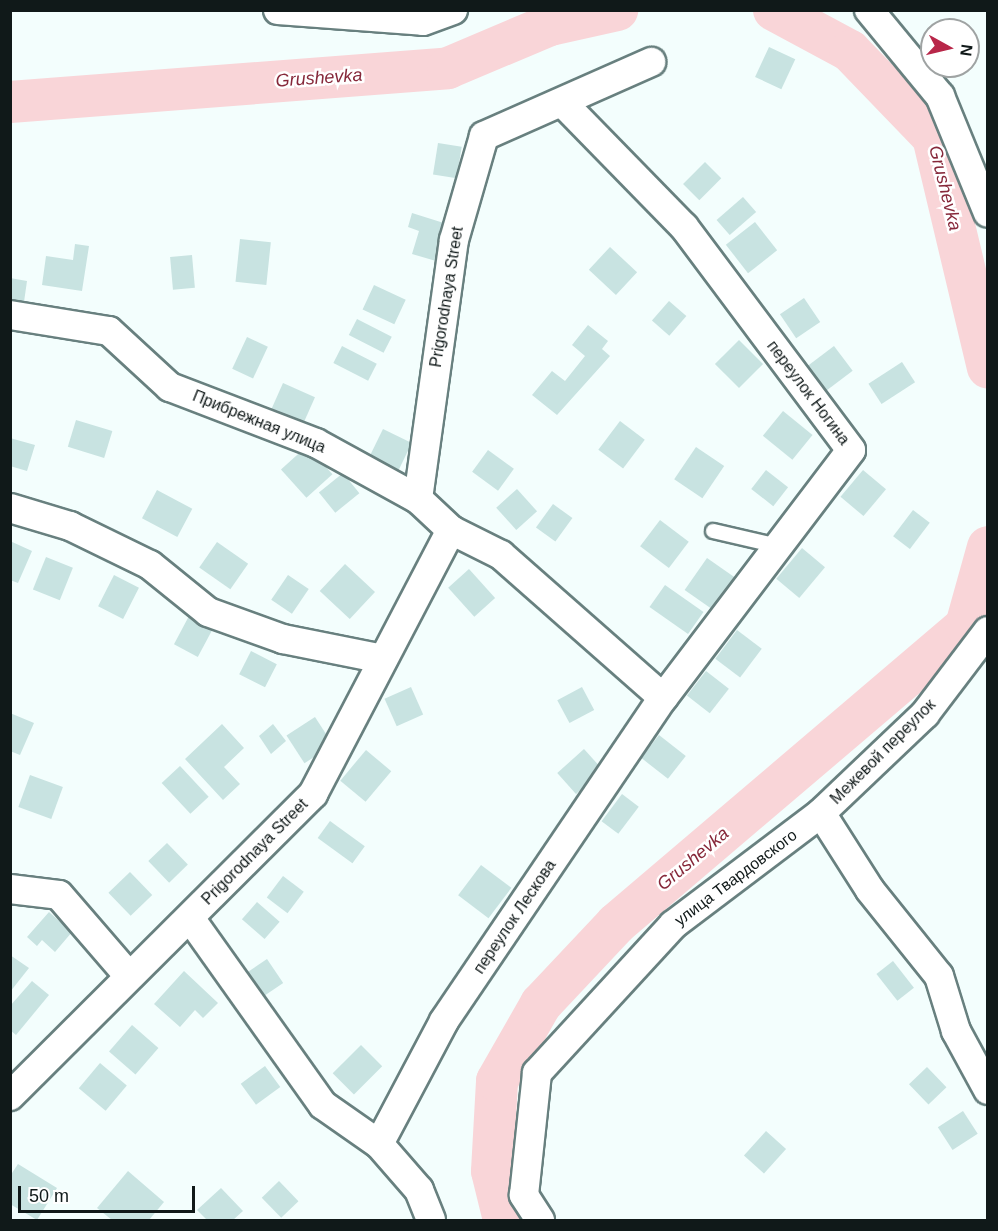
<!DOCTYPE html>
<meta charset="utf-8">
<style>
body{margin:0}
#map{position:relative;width:998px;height:1231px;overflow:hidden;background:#f3fefd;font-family:Helvetica,sans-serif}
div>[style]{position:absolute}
.river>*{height:42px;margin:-21px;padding:0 21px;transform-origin:21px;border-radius:21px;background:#f9d5d8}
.building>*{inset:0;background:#c8e3e1;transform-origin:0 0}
.roads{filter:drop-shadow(2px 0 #68807f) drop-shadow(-2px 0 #68807f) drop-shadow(0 2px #68807f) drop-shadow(0 -2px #68807f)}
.lane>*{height:14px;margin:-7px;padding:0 7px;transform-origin:7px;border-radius:7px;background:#fff}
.street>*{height:28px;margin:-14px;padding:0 14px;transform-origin:14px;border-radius:14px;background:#fff}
span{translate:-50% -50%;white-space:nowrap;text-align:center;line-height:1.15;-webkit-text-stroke:5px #fff;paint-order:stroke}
.street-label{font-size:16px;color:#101919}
.water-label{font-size:18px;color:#86283a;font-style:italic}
.frame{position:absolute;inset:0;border:12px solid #101919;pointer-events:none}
.north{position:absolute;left:920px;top:18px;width:60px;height:60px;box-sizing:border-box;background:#fff;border:2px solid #9fa3a3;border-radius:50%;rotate:98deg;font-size:16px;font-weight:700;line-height:24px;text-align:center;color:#101919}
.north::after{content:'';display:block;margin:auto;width:21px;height:27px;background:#b82749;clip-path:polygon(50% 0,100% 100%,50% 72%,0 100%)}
.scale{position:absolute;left:18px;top:1186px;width:177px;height:27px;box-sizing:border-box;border:3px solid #101919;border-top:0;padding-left:8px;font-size:18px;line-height:21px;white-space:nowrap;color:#101919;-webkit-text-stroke:4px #fff;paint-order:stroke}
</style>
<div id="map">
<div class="river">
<div style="left:774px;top:10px;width:86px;rotate:28.3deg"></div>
<div style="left:850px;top:51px;width:120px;rotate:46deg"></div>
<div style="left:933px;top:137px;width:237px;rotate:76.6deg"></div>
<div style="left:10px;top:102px;width:439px;rotate:-4.4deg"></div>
<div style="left:448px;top:68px;width:111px;rotate:-22.9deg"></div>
<div style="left:550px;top:25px;width:69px;rotate:-12.6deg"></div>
<div style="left:504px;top:1220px;width:50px;rotate:-103.8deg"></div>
<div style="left:492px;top:1171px;width:90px;rotate:-86.8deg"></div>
<div style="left:497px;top:1081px;width:89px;rotate:-60.3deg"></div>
<div style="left:541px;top:1004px;width:110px;rotate:-46.8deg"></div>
<div style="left:616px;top:924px;width:460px;rotate:-40.4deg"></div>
<div style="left:966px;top:626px;width:82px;rotate:-74.4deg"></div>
</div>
<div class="building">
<div style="left:769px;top:47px;width:29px;height:33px;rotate:25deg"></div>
<div style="left:438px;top:143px;width:24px;height:32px;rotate:9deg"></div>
<div style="left:705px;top:162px;width:23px;height:31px;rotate:45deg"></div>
<div style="left:743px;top:197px;width:20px;height:35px;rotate:49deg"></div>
<div style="clip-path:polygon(412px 213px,447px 224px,436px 261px,412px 254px,419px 231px,408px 227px)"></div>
<div style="left:755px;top:222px;width:36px;height:37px;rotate:52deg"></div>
<div style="left:240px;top:239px;width:31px;height:43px;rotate:6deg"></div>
<div style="clip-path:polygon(75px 244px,89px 246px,82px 291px,42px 285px,46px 256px,73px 260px)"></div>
<div style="left:610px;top:247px;width:37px;height:31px;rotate:43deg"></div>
<div style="left:192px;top:255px;width:33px;height:22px;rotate:85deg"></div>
<div style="clip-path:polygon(10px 278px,27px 281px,24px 302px,10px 300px)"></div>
<div style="left:374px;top:285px;width:35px;height:27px;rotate:25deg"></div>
<div style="left:804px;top:298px;width:29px;height:29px;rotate:56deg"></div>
<div style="left:669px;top:301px;width:23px;height:26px;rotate:41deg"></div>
<div style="left:357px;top:319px;width:39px;height:18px;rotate:27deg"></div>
<div style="clip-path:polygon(588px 325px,608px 341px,602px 349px,610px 356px,557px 415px,532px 395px,552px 371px,565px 381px,585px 356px,572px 345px)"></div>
<div style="left:247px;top:337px;width:23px;height:35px;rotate:25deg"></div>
<div style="left:739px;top:340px;width:34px;height:34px;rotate:45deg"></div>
<div style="left:342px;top:346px;width:39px;height:19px;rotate:27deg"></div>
<div style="left:834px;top:346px;width:31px;height:36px;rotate:53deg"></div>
<div style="left:902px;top:362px;width:24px;height:40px;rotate:57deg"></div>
<div style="left:283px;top:383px;width:35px;height:30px;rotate:24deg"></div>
<div style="left:783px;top:411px;width:38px;height:32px;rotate:39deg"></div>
<div style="left:76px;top:420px;width:38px;height:28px;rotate:17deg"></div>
<div style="left:620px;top:421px;width:31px;height:36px;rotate:37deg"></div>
<div style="left:383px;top:429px;width:32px;height:31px;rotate:26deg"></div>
<div style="clip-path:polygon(10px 438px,35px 445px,27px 471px,10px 466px)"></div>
<div style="left:307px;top:446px;width:38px;height:35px;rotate:48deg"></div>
<div style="left:696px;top:447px;width:34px;height:39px;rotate:34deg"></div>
<div style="left:488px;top:450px;width:32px;height:27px;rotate:36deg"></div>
<div style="left:766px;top:470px;width:28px;height:24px;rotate:38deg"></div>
<div style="left:863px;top:470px;width:30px;height:35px;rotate:40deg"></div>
<div style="left:343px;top:473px;width:26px;height:31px;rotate:51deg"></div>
<div style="left:517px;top:489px;width:30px;height:28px;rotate:48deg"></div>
<div style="left:157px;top:490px;width:40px;height:32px;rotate:28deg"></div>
<div style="left:553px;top:504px;width:24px;height:29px;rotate:36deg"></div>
<div style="left:913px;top:510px;width:21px;height:33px;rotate:37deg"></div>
<div style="left:660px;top:520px;width:36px;height:33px;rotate:37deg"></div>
<div style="clip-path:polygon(10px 541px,32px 551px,18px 583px,10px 580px)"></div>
<div style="left:217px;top:542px;width:38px;height:31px;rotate:35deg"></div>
<div style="left:802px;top:548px;width:30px;height:40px;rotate:40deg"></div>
<div style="left:46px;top:557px;width:29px;height:35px;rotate:22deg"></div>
<div style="left:707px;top:558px;width:35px;height:39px;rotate:35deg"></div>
<div style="left:345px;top:564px;width:41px;height:37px;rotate:43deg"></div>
<div style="left:469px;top:569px;width:39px;height:28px;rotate:48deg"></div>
<div style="left:114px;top:575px;width:28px;height:35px;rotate:27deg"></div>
<div style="left:288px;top:575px;width:25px;height:30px;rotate:34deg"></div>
<div style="left:665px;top:585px;width:47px;height:27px;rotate:35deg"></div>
<div style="left:189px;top:616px;width:27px;height:32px;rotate:28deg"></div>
<div style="left:737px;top:630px;width:31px;height:36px;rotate:37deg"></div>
<div style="left:251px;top:651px;width:29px;height:26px;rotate:27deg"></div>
<div style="left:706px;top:671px;width:29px;height:31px;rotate:38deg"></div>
<div style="left:411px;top:687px;width:30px;height:29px;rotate:66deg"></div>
<div style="left:582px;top:687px;width:26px;height:28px;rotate:62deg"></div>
<div style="clip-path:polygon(10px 713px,34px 723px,20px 755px,10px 751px)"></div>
<div style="left:315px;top:717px;width:33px;height:34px;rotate:57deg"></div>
<div style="clip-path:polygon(222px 724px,244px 748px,224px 767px,240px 784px,223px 800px,185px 759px)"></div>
<div style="clip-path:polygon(273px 724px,286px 741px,271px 754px,259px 736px)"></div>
<div style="left:659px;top:735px;width:34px;height:29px;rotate:38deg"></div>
<div style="left:584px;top:749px;width:28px;height:36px;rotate:48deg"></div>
<div style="left:366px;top:750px;width:33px;height:40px;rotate:40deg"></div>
<div style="left:180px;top:766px;width:42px;height:25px;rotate:47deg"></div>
<div style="left:30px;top:775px;width:35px;height:34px;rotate:20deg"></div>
<div style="left:622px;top:794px;width:21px;height:34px;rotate:37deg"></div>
<div style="left:330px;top:821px;width:43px;height:21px;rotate:36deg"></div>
<div style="left:167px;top:843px;width:30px;height:26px;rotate:46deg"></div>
<div style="left:481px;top:865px;width:38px;height:38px;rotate:37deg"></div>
<div style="left:130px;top:872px;width:32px;height:30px;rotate:46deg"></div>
<div style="left:283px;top:876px;width:26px;height:27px;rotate:37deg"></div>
<div style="left:257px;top:902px;width:30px;height:23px;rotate:41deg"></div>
<div style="clip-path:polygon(49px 912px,72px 932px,55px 952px,42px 940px,37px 946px,27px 937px)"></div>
<div style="clip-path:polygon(10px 955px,29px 968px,10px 992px)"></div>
<div style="left:267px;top:959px;width:29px;height:29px;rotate:56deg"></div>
<div style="left:893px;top:961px;width:34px;height:21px;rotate:52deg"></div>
<div style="clip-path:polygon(184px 971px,218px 1003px,203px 1018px,195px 1010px,180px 1027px,154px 1004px)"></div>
<div style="clip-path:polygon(32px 981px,49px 995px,16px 1035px,10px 1030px,10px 1006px)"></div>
<div style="left:132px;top:1025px;width:35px;height:35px;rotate:41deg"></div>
<div style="left:361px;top:1045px;width:30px;height:40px;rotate:45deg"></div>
<div style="left:100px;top:1063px;width:35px;height:33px;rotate:40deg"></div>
<div style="left:265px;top:1066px;width:26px;height:30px;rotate:54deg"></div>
<div style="left:927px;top:1067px;width:28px;height:25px;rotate:46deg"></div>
<div style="left:963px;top:1111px;width:27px;height:30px;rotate:57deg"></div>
<div style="left:766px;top:1131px;width:27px;height:33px;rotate:42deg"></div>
<div style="clip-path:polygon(18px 1164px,57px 1188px,37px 1220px,10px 1204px,10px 1176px)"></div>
<div style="clip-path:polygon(128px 1171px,164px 1202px,149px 1220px,112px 1220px,97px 1208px)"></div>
<div style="left:279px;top:1181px;width:28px;height:24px;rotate:46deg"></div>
<div style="clip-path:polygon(221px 1188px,243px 1211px,233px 1220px,207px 1220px,197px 1210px)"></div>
</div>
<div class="roads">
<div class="lane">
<div style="left:713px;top:531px;width:67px;rotate:13deg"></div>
</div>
<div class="street">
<div style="left:278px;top:10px;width:145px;rotate:4.3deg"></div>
<div style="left:423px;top:21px;width:32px;rotate:-20deg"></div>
<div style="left:869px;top:10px;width:112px;rotate:50.5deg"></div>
<div style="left:940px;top:96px;width:126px;rotate:67.7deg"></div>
<div style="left:10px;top:315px;width:100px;rotate:9.2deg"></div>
<div style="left:109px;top:331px;width:83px;rotate:42.6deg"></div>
<div style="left:170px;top:387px;width:156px;rotate:21deg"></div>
<div style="left:316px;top:443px;width:116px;rotate:28.8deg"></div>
<div style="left:418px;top:499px;width:45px;rotate:43.2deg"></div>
<div style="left:451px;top:530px;width:56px;rotate:26.6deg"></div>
<div style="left:501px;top:555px;width:216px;rotate:41.4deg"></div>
<div style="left:418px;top:499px;width:261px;rotate:-82.1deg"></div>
<div style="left:454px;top:240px;width:108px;rotate:-73.9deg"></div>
<div style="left:484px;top:136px;width:183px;rotate:-23.9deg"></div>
<div style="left:10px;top:508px;width:63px;rotate:16.7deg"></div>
<div style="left:70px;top:526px;width:89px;rotate:26deg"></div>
<div style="left:150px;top:565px;width:75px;rotate:39deg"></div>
<div style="left:208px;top:612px;width:80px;rotate:19.8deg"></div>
<div style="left:283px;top:639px;width:102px;rotate:11.3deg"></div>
<div style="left:821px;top:813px;width:91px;rotate:57.5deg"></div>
<div style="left:870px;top:890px;width:110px;rotate:51.3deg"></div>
<div style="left:939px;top:976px;width:58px;rotate:72.8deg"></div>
<div style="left:956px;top:1031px;width:67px;rotate:61.5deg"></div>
<div style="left:10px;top:889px;width:49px;rotate:7deg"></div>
<div style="left:59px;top:895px;width:107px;rotate:49.2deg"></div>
<div style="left:190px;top:918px;width:229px;rotate:54.6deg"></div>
<div style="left:323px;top:1105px;width:68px;rotate:34.9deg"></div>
<div style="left:379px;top:1144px;width:61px;rotate:49deg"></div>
<div style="left:419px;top:1190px;width:32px;rotate:68deg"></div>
<div style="left:10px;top:1096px;width:428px;rotate:-44.9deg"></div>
<div style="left:313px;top:794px;width:298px;rotate:-62.4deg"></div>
<div style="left:379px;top:1144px;width:139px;rotate:-62.1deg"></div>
<div style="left:444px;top:1021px;width:390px;rotate:-55.9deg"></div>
<div style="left:663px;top:698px;width:311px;rotate:-52.8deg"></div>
<div style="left:851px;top:450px;width:279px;rotate:-126.8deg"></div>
<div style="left:684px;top:227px;width:173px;rotate:-134.3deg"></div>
<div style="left:540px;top:1220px;width:30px;rotate:-123deg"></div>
<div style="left:524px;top:1195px;width:123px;rotate:-83.9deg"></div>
<div style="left:537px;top:1073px;width:201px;rotate:-47.4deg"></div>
<div style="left:673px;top:925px;width:186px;rotate:-37.1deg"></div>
<div style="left:821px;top:813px;width:144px;rotate:-43.6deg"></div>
<div style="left:925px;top:714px;width:104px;rotate:-52.8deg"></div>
</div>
</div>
<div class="street-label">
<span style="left:447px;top:297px;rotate:-81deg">Prigorodnaya Street</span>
<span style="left:808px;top:393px;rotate:53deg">переулок Ногина</span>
<span style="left:259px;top:422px;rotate:22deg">Прибрежная улица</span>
<span style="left:883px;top:752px;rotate:-45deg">Межевой переулок</span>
<span style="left:255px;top:852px;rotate:-45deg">Prigorodnaya Street</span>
<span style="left:736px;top:878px;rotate:-37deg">улица Твардовского</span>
<span style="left:515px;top:917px;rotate:-56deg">переулок Лескова</span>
</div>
<div class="water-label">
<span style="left:319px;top:78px;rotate:-4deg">Grushevka</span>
<span style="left:945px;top:188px;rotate:76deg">Grushevka</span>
<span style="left:693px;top:859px;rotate:-40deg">Grushevka</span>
</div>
<div class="frame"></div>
<div class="north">N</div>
<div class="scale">50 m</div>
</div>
